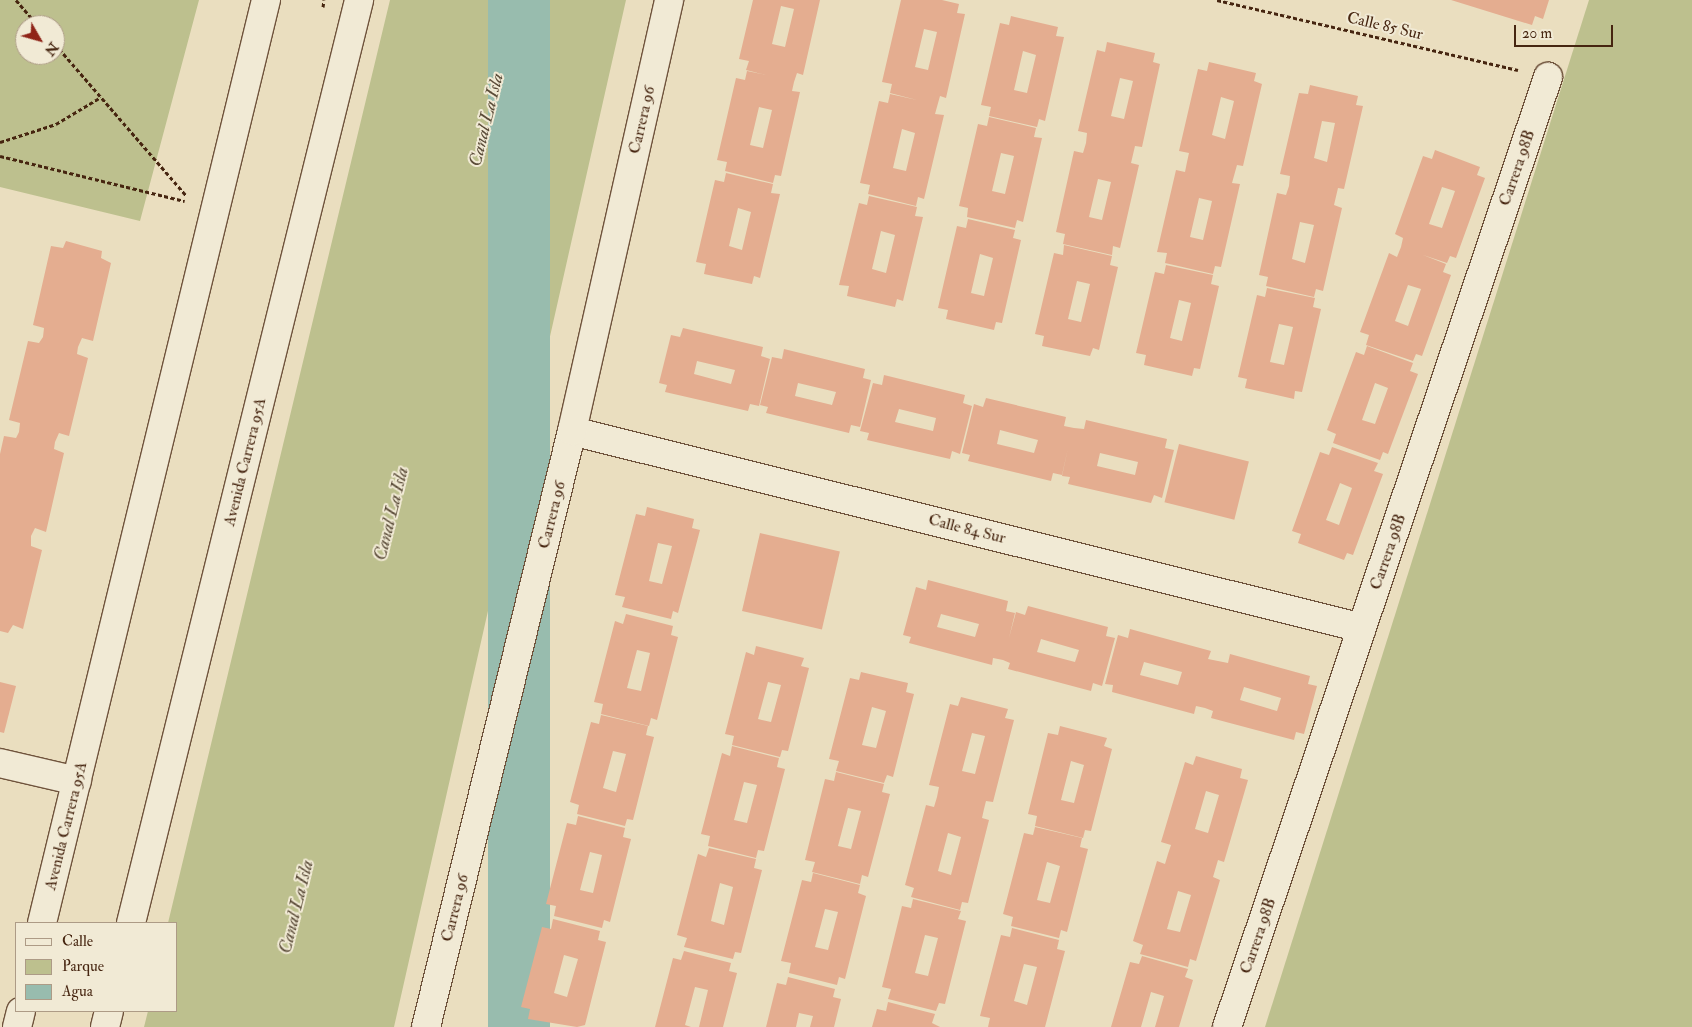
<!DOCTYPE html>
<style>
body{margin:0}
#map{position:relative;width:1692px;height:1027px;overflow:hidden;background:#eadebf;font-family:"IM FELL Double Pica",serif}
div>[style]{position:absolute}
.green>*{inset:0;background:#bdc08e}
.water>*{inset:0;background:#98bcae;transform-origin:0 0}
.building>*{inset:0;background:#e4ad90;transform-origin:0 0}
.path>*{height:3px;margin-top:-1.5px;transform-origin:0;background:repeating-linear-gradient(90deg,#462510 0 4px,transparent 0 6.5px)}
.roads{filter:drop-shadow(1px 0 #6f533c) drop-shadow(-1px 0 #6f533c) drop-shadow(0 1px #6f533c) drop-shadow(0 -1px #6f533c)}
.street>*{height:28px;margin:-14px;padding:0 14px;transform-origin:14px;border-radius:14px;background:#f1ead5}
.secondary>*{height:28px;margin:-14px;padding:0 14px;transform-origin:14px;border-radius:14px;background:#f1ead5}
span{translate:-50% -50%;white-space:nowrap;text-align:center;line-height:1.15;-webkit-text-stroke:4px #f1ead5;paint-order:stroke}
.street-label{font-size:16px;color:#462510}
.water-label{font-size:18px;color:#5a4b38;font-style:italic}
.legend{position:absolute;left:15px;top:922px;width:162px;height:90px;box-sizing:border-box;background:#f1ead5;border:1px solid #ad9b86;margin:0;padding:6px 9px;list-style:none;font-size:15px;color:#462510}
.legend li{display:flex;align-items:center;gap:10px;height:25px}
.legend b{width:25px;border:1px solid #ad9b86}
.north{position:absolute;left:15px;top:15px;width:50px;height:50px;box-sizing:border-box;background:#f1ead5;border:1px solid #ad9b86;border-radius:50%;rotate:128deg;font-size:14px;font-weight:700;line-height:20px;text-align:center;color:#462510}
.north::after{content:'';display:block;margin:auto;width:18px;height:22px;background:#8f2418;clip-path:polygon(50% 0,100% 100%,50% 72%,0 100%)}
.scale{position:absolute;left:1514px;top:25px;width:99px;height:22px;box-sizing:border-box;border:2px solid #462510;border-top:0;padding-left:6px;font-size:15px;line-height:18px;white-space:nowrap;color:#462510;-webkit-text-stroke:4px #f1ead5;paint-order:stroke}
</style>
<div id="map">
<div class="green">
<div style="clip-path:polygon(evenodd,0 0,199px 0,140px 221px,0 187px,0 0,25px 25px,55px 25px,55px 55px,25px 55px,25px 25px)"></div>
<div style="clip-path:polygon(390px 0,626px 0,394px 1027px,144px 1027px,148px 1011px,176px 1011px,176px 923px,168px 923px)"></div>
<div style="clip-path:polygon(1589px 0,1692px 0,1692px 1027px,1265px 1027px)"></div>
</div>
<div class="water">
<div style="left:488px;top:0;width:62px;height:1056px"></div>
</div>
<div class="building">
<div style="clip-path:polygon(evenodd,753px 0,820px 0,803px 75px,797px 73px,794px 82px,792px 91px,800px 92px,781px 176px,775px 175px,773px 183px,725px 171px,727px 162px,717px 160px,736px 78px,745px 80px,747px 71px,766px 75px,746px 70px,749px 61px,739px 59px,753px 0,781px 6px,794px 9px,785px 47px,772px 44px,781px 6px,753px 0,759px 107px,772px 110px,763px 148px,750px 145px,759px 107px)"></div>
<div style="clip-path:polygon(evenodd,901px 0,942px 0,959px 4px,957px 13px,965px 14px,946px 98px,940px 96px,935px 114px,944px 115px,924px 199px,918px 197px,916px 206px,868px 194px,870px 185px,860px 183px,879px 101px,888px 103px,890px 94px,917px 100px,890px 93px,892px 84px,882px 82px,901px 0,924px 29px,937px 32px,928px 70px,915px 67px,924px 29px,901px 0,902px 129px,915px 133px,906px 171px,893px 168px,902px 129px)"></div>
<div style="clip-path:polygon(1451px 0,1549px 0,1543px 19px,1535px 16px,1532px 25px)"></div>
<div style="clip-path:polygon(evenodd,1011px 16px,1058px 27px,1056px 36px,1064px 37px,1045px 121px,1039px 119px,1037px 127px,989px 116px,991px 107px,981px 105px,1000px 23px,1009px 25px,1011px 16px,1023px 51px,1036px 55px,1027px 93px,1014px 90px,1023px 51px)"></div>
<div style="clip-path:polygon(evenodd,1107px 42px,1155px 53px,1153px 62px,1160px 64px,1142px 147px,1135px 146px,1131px 163px,1139px 165px,1120px 248px,1113px 246px,1112px 255px,1063px 244px,1065px 234px,1056px 232px,1074px 151px,1083px 153px,1086px 143px,1087px 133px,1078px 131px,1097px 50px,1105px 52px,1107px 42px,1120px 78px,1133px 81px,1124px 119px,1111px 116px,1120px 78px,1107px 42px,1098px 179px,1111px 182px,1102px 220px,1089px 217px,1098px 179px)"></div>
<div style="clip-path:polygon(evenodd,1209px 62px,1256px 73px,1254px 81px,1262px 84px,1243px 166px,1237px 165px,1232px 183px,1240px 184px,1221px 267px,1215px 266px,1213px 274px,1165px 263px,1167px 253px,1157px 252px,1176px 170px,1185px 172px,1187px 162px,1189px 153px,1179px 151px,1198px 69px,1207px 71px,1209px 62px,1221px 97px,1234px 101px,1225px 139px,1212px 135px,1221px 97px,1209px 62px,1199px 198px,1212px 201px,1203px 240px,1190px 237px,1199px 198px)"></div>
<div style="clip-path:polygon(evenodd,1310px 85px,1358px 96px,1356px 105px,1363px 106px,1344px 189px,1338px 188px,1334px 205px,1342px 208px,1323px 291px,1316px 289px,1314px 297px,1266px 286px,1268px 277px,1259px 275px,1277px 193px,1286px 195px,1289px 186px,1290px 176px,1280px 174px,1299px 93px,1308px 94px,1310px 85px,1322px 121px,1335px 123px,1327px 162px,1314px 158px,1322px 121px,1310px 85px,1300px 222px,1314px 225px,1305px 263px,1292px 259px,1300px 222px)"></div>
<div style="clip-path:polygon(evenodd,989px 117px,1036px 128px,1034px 137px,1042px 138px,1023px 222px,1017px 220px,1015px 228px,967px 217px,968px 208px,959px 206px,978px 124px,987px 126px,989px 117px,1001px 153px,1014px 156px,1005px 194px,992px 191px,1001px 153px)"></div>
<div style="clip-path:polygon(evenodd,1435px 150px,1480px 167px,1477px 175px,1485px 178px,1456px 258px,1450px 256px,1447px 263px,1423px 255px,1446px 264px,1443px 272px,1451px 275px,1422px 356px,1416px 354px,1413px 361px,1366px 345px,1369px 335px,1360px 332px,1389px 253px,1397px 257px,1401px 247px,1403px 238px,1395px 234px,1423px 156px,1432px 159px,1435px 150px,1442px 187px,1455px 191px,1442px 228px,1429px 224px,1442px 187px,1435px 150px,1408px 285px,1421px 289px,1408px 326px,1395px 321px,1408px 285px)"></div>
<div style="clip-path:polygon(evenodd,726px 173px,773px 184px,771px 193px,780px 194px,760px 278px,754px 276px,752px 284px,704px 274px,706px 264px,696px 262px,715px 180px,724px 182px,726px 173px,738px 208px,751px 212px,742px 250px,729px 246px,738px 208px)"></div>
<div style="clip-path:polygon(evenodd,869px 196px,917px 207px,915px 216px,923px 217px,903px 301px,897px 299px,895px 307px,847px 296px,849px 286px,839px 285px,859px 203px,867px 205px,869px 196px,881px 231px,895px 235px,886px 273px,872px 269px,881px 231px)"></div>
<div style="clip-path:polygon(evenodd,968px 219px,1015px 230px,1013px 238px,1021px 240px,1002px 323px,996px 322px,994px 330px,946px 319px,948px 310px,938px 308px,957px 226px,966px 228px,968px 219px,980px 254px,993px 258px,984px 296px,971px 293px,980px 254px)"></div>
<div style="clip-path:polygon(66px 241px,102px 251px,101px 258px,111px 263px,93px 341px,82px 338px,78px 347px,77px 354px,88px 358px,69px 436px,59px 433px,55px 442px,54px 449px,64px 453px,46px 532px,35px 528px,31px 536px,31px 546px,42px 550px,23px 629px,13px 625px,8px 633px,0 631px,0 454px,4px 436px,16px 438px,19px 432px,20px 423px,9px 420px,28px 341px,39px 343px,43px 337px,44px 328px,33px 325px,51px 246px,63px 248px)"></div>
<div style="clip-path:polygon(evenodd,1064px 245px,1112px 256px,1110px 265px,1118px 267px,1099px 350px,1093px 348px,1090px 356px,1042px 346px,1044px 336px,1035px 334px,1054px 253px,1063px 255px,1064px 245px,1077px 281px,1090px 284px,1081px 322px,1068px 319px,1077px 281px)"></div>
<div style="clip-path:polygon(evenodd,1166px 265px,1213px 275px,1211px 284px,1219px 286px,1200px 369px,1194px 368px,1192px 376px,1144px 365px,1146px 355px,1136px 353px,1155px 272px,1164px 274px,1166px 265px,1179px 300px,1191px 303px,1182px 341px,1170px 338px,1179px 300px)"></div>
<div style="clip-path:polygon(evenodd,1267px 288px,1315px 298px,1313px 307px,1321px 309px,1302px 392px,1295px 391px,1294px 399px,1245px 388px,1247px 379px,1238px 377px,1257px 295px,1265px 297px,1267px 288px,1279px 324px,1293px 327px,1284px 365px,1270px 362px,1279px 324px)"></div>
<div style="clip-path:polygon(evenodd,683px 328px,763px 347px,761px 356px,770px 359px,759px 406px,750px 404px,748px 411px,665px 392px,667px 385px,659px 383px,671px 335px,680px 337px,683px 328px,697px 361px,735px 370px,731px 384px,694px 374px,697px 361px)"></div>
<div style="clip-path:polygon(evenodd,1367px 346px,1413px 363px,1410px 371px,1418px 374px,1388px 454px,1383px 452px,1380px 460px,1333px 443px,1336px 434px,1327px 430px,1356px 352px,1364px 355px,1367px 346px,1375px 383px,1388px 388px,1375px 424px,1362px 420px,1375px 383px)"></div>
<div style="clip-path:polygon(evenodd,784px 349px,865px 369px,863px 378px,871px 380px,860px 427px,851px 425px,849px 433px,766px 413px,768px 407px,760px 405px,772px 357px,782px 359px,784px 349px,798px 383px,836px 392px,832px 405px,795px 396px,798px 383px)"></div>
<div style="clip-path:polygon(evenodd,884px 375px,965px 395px,963px 403px,972px 406px,960px 454px,952px 451px,950px 459px,867px 440px,869px 433px,860px 431px,873px 383px,882px 385px,884px 375px,899px 409px,936px 418px,933px 431px,895px 422px,899px 409px)"></div>
<div style="clip-path:polygon(evenodd,986px 398px,1066px 417px,1064px 426px,1074px 428px,1084px 429px,1086px 420px,1167px 439px,1165px 448px,1174px 450px,1162px 498px,1154px 495px,1151px 503px,1068px 484px,1070px 477px,1062px 476px,1068px 448px,1062px 475px,1053px 473px,1051px 481px,968px 461px,970px 455px,962px 453px,974px 404px,983px 407px,986px 398px,1000px 430px,1038px 440px,1034px 453px,997px 444px,1000px 430px,986px 398px,1100px 453px,1138px 462px,1135px 475px,1097px 466px,1100px 453px)"></div>
<div style="left:1179px;top:444px;width:72px;height:60px;rotate:14deg"></div>
<div style="clip-path:polygon(evenodd,1332px 447px,1378px 463px,1374px 471px,1383px 474px,1353px 555px,1347px 553px,1344px 560px,1298px 543px,1301px 534px,1292px 531px,1320px 452px,1329px 455px,1332px 447px,1340px 483px,1352px 488px,1339px 525px,1326px 520px,1340px 483px)"></div>
<div style="clip-path:polygon(evenodd,647px 507px,694px 519px,692px 528px,700px 530px,678px 613px,673px 611px,671px 619px,622px 607px,625px 597px,615px 595px,636px 514px,645px 516px,647px 507px,658px 543px,672px 546px,662px 584px,649px 581px,658px 543px)"></div>
<div style="left:760px;top:533px;width:82px;height:80px;rotate:13deg"></div>
<div style="clip-path:polygon(evenodd,928px 580px,1008px 601px,1006px 611px,1015px 613px,1009px 638px,1016px 612px,1025px 615px,1028px 606px,1108px 627px,1106px 636px,1115px 638px,1102px 686px,1093px 683px,1091px 691px,1008px 669px,1010px 663px,1003px 660px,993px 658px,992px 665px,909px 643px,911px 637px,903px 635px,916px 587px,926px 590px,928px 580px,941px 614px,979px 624px,975px 637px,937px 627px,941px 614px,928px 580px,1041px 639px,1079px 650px,1075px 662px,1037px 652px,1041px 639px)"></div>
<div style="clip-path:polygon(evenodd,626px 614px,673px 626px,671px 635px,678px 637px,657px 720px,651px 718px,649px 726px,601px 714px,603px 704px,594px 702px,615px 621px,623px 624px,626px 614px,637px 650px,650px 653px,641px 691px,627px 688px,637px 650px)"></div>
<div style="clip-path:polygon(evenodd,1130px 629px,1211px 651px,1208px 659px,1228px 663px,1230px 654px,1310px 676px,1308px 684px,1317px 686px,1304px 734px,1296px 732px,1294px 740px,1211px 718px,1213px 711px,1205px 708px,1196px 706px,1194px 714px,1112px 692px,1113px 685px,1105px 684px,1118px 635px,1128px 638px,1130px 629px,1144px 662px,1182px 672px,1178px 685px,1140px 675px,1144px 662px,1130px 629px,1244px 687px,1281px 698px,1277px 711px,1240px 700px,1244px 687px)"></div>
<div style="clip-path:polygon(evenodd,756px 646px,804px 658px,801px 666px,809px 668px,788px 751px,782px 750px,780px 757px,732px 745px,734px 736px,725px 734px,746px 652px,754px 655px,756px 646px,768px 682px,781px 685px,771px 722px,758px 719px,768px 682px)"></div>
<div style="clip-path:polygon(evenodd,861px 672px,908px 683px,906px 692px,914px 694px,893px 777px,887px 775px,884px 783px,836px 771px,839px 761px,829px 759px,850px 678px,859px 680px,861px 672px,872px 707px,886px 711px,876px 748px,862px 745px,872px 707px)"></div>
<div style="clip-path:polygon(0 682px,16px 686px,4px 733px,0 732px)"></div>
<div style="clip-path:polygon(evenodd,961px 697px,1008px 709px,1005px 718px,1014px 720px,993px 802px,986px 801px,984px 809px,982px 818px,989px 820px,968px 903px,962px 902px,960px 910px,911px 897px,914px 888px,905px 885px,926px 805px,934px 807px,937px 797px,939px 787px,929px 785px,950px 704px,958px 706px,961px 697px,972px 733px,985px 736px,975px 774px,962px 771px,972px 733px,961px 697px,948px 833px,961px 837px,951px 875px,938px 871px,948px 833px)"></div>
<div style="clip-path:polygon(evenodd,601px 715px,648px 726px,646px 735px,654px 737px,633px 820px,627px 819px,625px 826px,577px 814px,579px 805px,570px 802px,591px 722px,599px 724px,601px 715px,613px 751px,626px 754px,616px 792px,603px 788px,613px 751px)"></div>
<div style="clip-path:polygon(evenodd,1060px 726px,1107px 738px,1104px 746px,1112px 749px,1091px 831px,1085px 830px,1083px 838px,1035px 826px,1037px 816px,1028px 814px,1048px 733px,1058px 735px,1060px 726px,1071px 761px,1084px 765px,1074px 803px,1061px 800px,1071px 761px)"></div>
<div style="clip-path:polygon(evenodd,732px 746px,779px 758px,777px 767px,785px 769px,764px 851px,758px 850px,756px 858px,708px 846px,710px 836px,701px 834px,722px 753px,730px 756px,732px 746px,744px 782px,757px 785px,747px 823px,734px 820px,744px 782px)"></div>
<div style="clip-path:polygon(evenodd,1196px 756px,1242px 769px,1240px 778px,1248px 780px,1224px 862px,1218px 860px,1213px 877px,1220px 880px,1196px 961px,1190px 959px,1188px 967px,1140px 954px,1143px 945px,1133px 941px,1157px 861px,1165px 864px,1168px 854px,1171px 845px,1161px 842px,1185px 762px,1193px 765px,1196px 756px,1206px 791px,1219px 795px,1208px 833px,1195px 829px,1206px 791px,1196px 756px,1178px 891px,1191px 895px,1180px 932px,1167px 929px,1178px 891px)"></div>
<div style="clip-path:polygon(evenodd,836px 772px,884px 784px,882px 792px,890px 794px,868px 877px,862px 875px,860px 884px,812px 872px,815px 862px,805px 860px,825px 779px,834px 781px,836px 772px,848px 808px,861px 811px,851px 849px,838px 846px,848px 808px)"></div>
<div style="clip-path:polygon(evenodd,578px 816px,625px 828px,623px 837px,631px 839px,610px 922px,604px 920px,602px 928px,554px 916px,556px 906px,546px 904px,567px 823px,576px 825px,578px 816px,590px 852px,602px 855px,593px 893px,580px 890px,590px 852px)"></div>
<div style="clip-path:polygon(evenodd,1035px 827px,1082px 838px,1080px 847px,1088px 849px,1067px 932px,1061px 930px,1059px 938px,1011px 926px,1013px 917px,1003px 914px,1024px 833px,1033px 835px,1035px 827px,1047px 862px,1060px 866px,1050px 903px,1037px 900px,1047px 862px)"></div>
<div style="clip-path:polygon(evenodd,709px 848px,756px 859px,754px 868px,762px 870px,741px 953px,735px 952px,733px 959px,684px 947px,687px 938px,677px 935px,698px 854px,706px 857px,709px 848px,720px 883px,733px 887px,724px 925px,711px 921px,720px 883px)"></div>
<div style="clip-path:polygon(evenodd,813px 873px,860px 885px,858px 893px,866px 896px,845px 979px,839px 977px,837px 985px,789px 973px,791px 963px,781px 961px,802px 880px,811px 882px,813px 873px,825px 909px,838px 912px,828px 950px,815px 947px,825px 909px)"></div>
<div style="clip-path:polygon(evenodd,913px 899px,961px 911px,958px 919px,966px 921px,945px 1004px,939px 1003px,936px 1011px,888px 999px,891px 989px,882px 987px,902px 906px,911px 908px,913px 899px,925px 935px,938px 938px,928px 976px,915px 973px,925px 935px)"></div>
<div style="clip-path:polygon(evenodd,553px 919px,600px 931px,598px 940px,606px 942px,585px 1025px,577px 1027px,528px 1019px,530px 1009px,521px 1007px,542px 927px,551px 929px,553px 919px,564px 955px,578px 959px,567px 997px,554px 993px,564px 955px)"></div>
<div style="clip-path:polygon(evenodd,1012px 928px,1059px 940px,1057px 949px,1065px 951px,1045px 1027px,988px 1027px,990px 1018px,980px 1016px,1001px 935px,1010px 937px,1012px 928px,1024px 964px,1037px 967px,1027px 1005px,1014px 1001px,1024px 964px)"></div>
<div style="clip-path:polygon(684px 951px,731px 963px,729px 971px,737px 973px,723px 1027px,699px 1027px,708px 990px,695px 987px,685px 1025px,691px 1027px,655px 1027px,673px 958px,681px 960px)"></div>
<div style="clip-path:polygon(1142px 956px,1188px 969px,1185px 977px,1193px 980px,1179px 1027px,1155px 1027px,1164px 996px,1151px 992px,1141px 1027px,1111px 1027px,1130px 962px,1139px 964px)"></div>
<div style="clip-path:polygon(788px 977px,835px 989px,833px 997px,841px 999px,834px 1027px,810px 1027px,813px 1016px,799px 1013px,796px 1027px,766px 1027px,777px 983px,786px 985px)"></div>
<div style="clip-path:polygon(888px 1002px,935px 1014px,932px 1023px,940px 1027px,872px 1027px,877px 1009px,886px 1011px)"></div>
</div>
<div class="path">
<div style="left:16px;top:0;width:33px;rotate:49deg"></div>
<div style="left:1217px;top:0;width:309px;rotate:13.1deg"></div>
<div style="left:323px;top:7px;width:7px;rotate:-82deg"></div>
<div style="left:55px;top:44px;width:200px;rotate:49.1deg"></div>
<div style="left:0;top:142px;width:59px;rotate:-17.8deg"></div>
<div style="left:56px;top:124px;width:52px;rotate:-31deg"></div>
<div style="left:0;top:156px;width:190px;rotate:13.7deg"></div>
</div>
<div class="roads">
<div class="street">
<div style="left:572px;top:431px;width:814px;rotate:14deg"></div>
<div style="left:0;top:763px;width:79px;rotate:13.2deg"></div>
<div style="left:426px;top:1027px;width:614px;rotate:-76.24deg"></div>
<div style="left:572px;top:431px;width:442px;rotate:-77.3deg"></div>
<div style="left:1227px;top:1027px;width:1003px;rotate:-71.33deg"></div>
</div>
<div class="secondary">
<div style="left:42px;top:923px;width:950px;rotate:-76.36deg"></div>
<div style="left:131px;top:923px;width:951px;rotate:-76.12deg"></div>
<div style="left:17px;top:1027px;width:16px;rotate:-76deg"></div>
<div style="left:105px;top:1027px;width:16px;rotate:-76deg"></div>
</div>
</div>
<div class="street-label">
<span style="left:1385px;top:26px;rotate:13deg">Calle 85 Sur</span>
<span style="left:642px;top:120px;rotate:-77deg">Carrera 96</span>
<span style="left:1517px;top:168px;rotate:-71deg">Carrera 98B</span>
<span style="left:245px;top:462px;rotate:-76deg">Avenida Carrera 95A</span>
<span style="left:552px;top:515px;rotate:-76deg">Carrera 96</span>
<span style="left:967px;top:529px;rotate:14deg">Calle 84 Sur</span>
<span style="left:1388px;top:552px;rotate:-71deg">Carrera 98B</span>
<span style="left:66px;top:826px;rotate:-76deg">Avenida Carrera 95A</span>
<span style="left:455px;top:908px;rotate:-76deg">Carrera 96</span>
<span style="left:1258px;top:936px;rotate:-71deg">Carrera 98B</span>
</div>
<div class="water-label">
<span style="left:487px;top:120px;rotate:-76deg">Canal La Isla</span>
<span style="left:392px;top:514px;rotate:-76deg">Canal La Isla</span>
<span style="left:297px;top:907px;rotate:-76deg">Canal La Isla</span>
</div>
<ul class="legend">
<li><b style="height:6px;background:#f1ead5"></b>Calle</li>
<li><b style="height:14px;background:#bdc08e"></b>Parque</li>
<li><b style="height:14px;background:#98bcae"></b>Agua</li>
</ul>
<div class="north">N</div>
<div class="scale">20 m</div>
</div>
